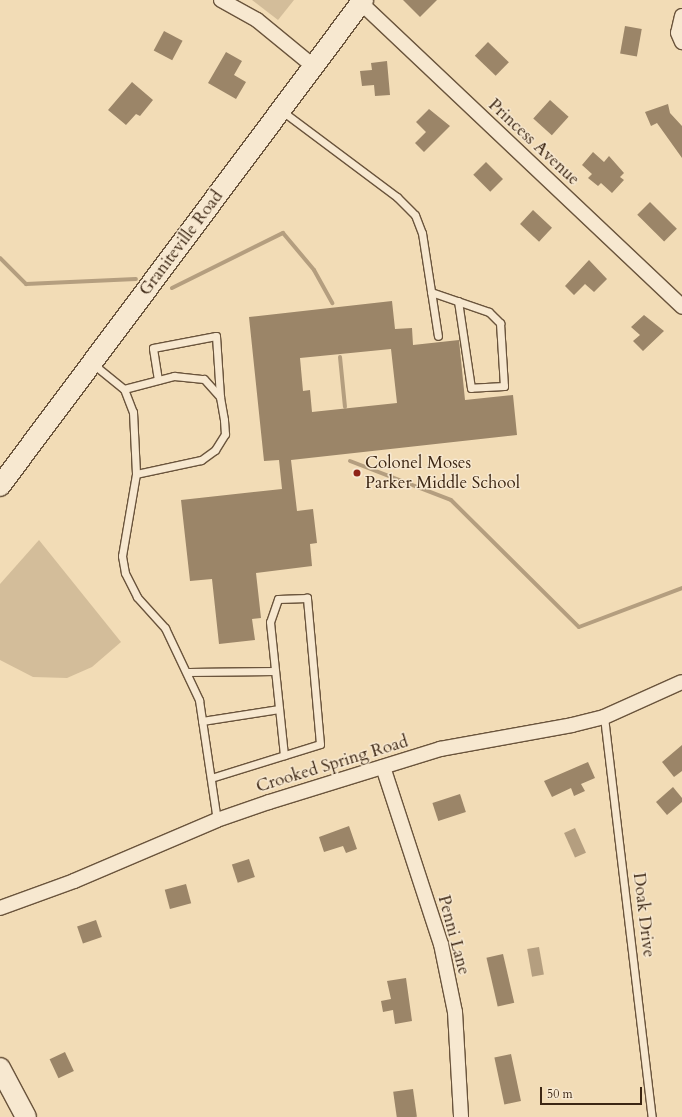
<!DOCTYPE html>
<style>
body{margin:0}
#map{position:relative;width:682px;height:1117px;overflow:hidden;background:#f2dcb6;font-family:Cardo,serif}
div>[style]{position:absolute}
.green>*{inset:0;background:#d3bd9a}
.water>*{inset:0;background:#b49e7f;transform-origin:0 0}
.stream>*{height:4px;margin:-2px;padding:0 2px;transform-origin:2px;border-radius:2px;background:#b49e7f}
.building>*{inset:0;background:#9b8568;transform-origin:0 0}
.roads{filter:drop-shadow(1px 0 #6a543c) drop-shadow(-1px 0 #6a543c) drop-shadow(0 1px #6a543c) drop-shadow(0 -1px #6a543c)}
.lane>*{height:7px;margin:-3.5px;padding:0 3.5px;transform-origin:3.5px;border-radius:3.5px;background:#f7e8d0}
.street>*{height:14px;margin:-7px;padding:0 7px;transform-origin:7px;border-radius:7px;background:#f7e8d0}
.secondary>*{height:20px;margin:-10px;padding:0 10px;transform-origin:10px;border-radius:10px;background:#f7e8d0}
.dots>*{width:11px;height:11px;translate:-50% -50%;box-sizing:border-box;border:2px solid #f7e8d0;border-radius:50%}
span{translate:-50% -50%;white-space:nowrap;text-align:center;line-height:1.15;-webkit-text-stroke:3px #f7e8d0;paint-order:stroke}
.street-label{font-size:17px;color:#3c2613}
.poi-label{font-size:17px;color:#3c2613}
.left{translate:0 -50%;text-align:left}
.scale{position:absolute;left:540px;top:1087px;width:102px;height:18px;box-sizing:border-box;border:2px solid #3c2613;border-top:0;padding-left:5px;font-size:12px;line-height:14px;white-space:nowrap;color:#3c2613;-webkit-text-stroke:3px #f7e8d0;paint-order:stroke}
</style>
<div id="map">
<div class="green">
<div style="clip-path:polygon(252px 0,294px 0,278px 20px)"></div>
<div style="clip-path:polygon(39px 540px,121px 642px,92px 667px,67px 678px,33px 677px,0 660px,0 584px)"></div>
</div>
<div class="water">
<div style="left:575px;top:828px;width:27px;height:12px;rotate:66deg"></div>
<div style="left:539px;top:947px;width:28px;height:12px;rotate:80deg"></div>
</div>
<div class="stream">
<div style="left:0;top:258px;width:37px;rotate:45deg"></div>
<div style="left:26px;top:284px;width:110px;rotate:-2.6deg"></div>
<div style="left:172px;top:288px;width:124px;rotate:-26.4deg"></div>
<div style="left:283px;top:233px;width:48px;rotate:50deg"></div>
<div style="left:314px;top:270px;width:38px;rotate:61deg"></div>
<div style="left:340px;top:357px;width:50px;rotate:84.3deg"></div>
<div style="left:350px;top:461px;width:108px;rotate:21.1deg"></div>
<div style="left:451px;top:500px;width:180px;rotate:44.8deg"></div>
<div style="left:579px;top:627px;width:110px;rotate:-20.7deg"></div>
</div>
<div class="building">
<div style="clip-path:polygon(403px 0,437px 0,420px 17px)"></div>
<div style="left:625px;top:26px;width:17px;height:28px;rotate:10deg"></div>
<div style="left:164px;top:31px;width:21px;height:22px;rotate:28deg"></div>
<div style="left:488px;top:42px;width:29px;height:19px;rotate:44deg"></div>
<div style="clip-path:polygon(226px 52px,242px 61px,234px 75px,246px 82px,236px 99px,208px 83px)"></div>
<div style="clip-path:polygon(387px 61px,390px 95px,375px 96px,374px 85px,362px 86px,360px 71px,372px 70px,371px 63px)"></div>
<div style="clip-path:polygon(132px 82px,153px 100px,140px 116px,136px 114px,126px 125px,108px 110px)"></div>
<div style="left:550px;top:100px;width:25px;height:25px;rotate:42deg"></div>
<div style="clip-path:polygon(668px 104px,670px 113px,682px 126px,682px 158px,657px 123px,651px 126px,645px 112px)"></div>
<div style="clip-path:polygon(429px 109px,450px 126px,424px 152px,415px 143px,426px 132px,416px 122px)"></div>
<div style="clip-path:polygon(593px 152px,604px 162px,609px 156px,624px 173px,620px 177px,624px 180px,612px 193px,601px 183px,598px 186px,588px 178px,592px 174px,582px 165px)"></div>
<div style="left:486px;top:162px;width:24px;height:18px;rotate:45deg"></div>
<div style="left:650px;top:202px;width:38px;height:18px;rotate:45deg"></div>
<div style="left:533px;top:210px;width:26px;height:19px;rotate:43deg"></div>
<div style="clip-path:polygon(589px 260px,607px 279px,594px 292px,585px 284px,574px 295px,565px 286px)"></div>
<div style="clip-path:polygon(evenodd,392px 301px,395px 329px,412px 328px,413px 345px,459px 340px,465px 400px,513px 395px,517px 435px,291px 460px,297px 511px,313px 509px,317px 543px,310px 544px,312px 566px,256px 573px,261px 618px,252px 619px,255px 640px,219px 644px,212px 579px,190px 581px,181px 500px,282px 489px,279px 460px,264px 461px,249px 317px,392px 301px,391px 349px,397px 403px,312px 412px,310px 390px,303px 391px,300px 358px,391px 349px)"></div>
<div style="clip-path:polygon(644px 315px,664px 331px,643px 351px,633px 341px,640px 335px,631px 327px)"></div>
<div style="clip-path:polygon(682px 745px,682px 771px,674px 777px,662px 762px)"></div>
<div style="clip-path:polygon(588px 762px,595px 778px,581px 784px,585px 791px,574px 796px,571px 788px,552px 797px,544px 781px)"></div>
<div style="clip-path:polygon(673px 787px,682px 798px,682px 802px,667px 815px,656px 802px)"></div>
<div style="left:460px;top:794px;width:19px;height:29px;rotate:72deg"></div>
<div style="clip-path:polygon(349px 826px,357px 849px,346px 853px,343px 846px,324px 852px,319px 837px)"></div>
<div style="left:249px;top:859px;width:19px;height:18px;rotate:72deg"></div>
<div style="left:186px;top:884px;width:20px;height:22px;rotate:75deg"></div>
<div style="left:96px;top:920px;width:18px;height:20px;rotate:71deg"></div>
<div style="left:503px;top:954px;width:50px;height:17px;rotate:77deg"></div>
<div style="clip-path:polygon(406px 978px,412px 1021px,395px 1024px,393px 1010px,383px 1012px,381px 1001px,391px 999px,387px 981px)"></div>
<div style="left:65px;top:1052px;width:21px;height:17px;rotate:65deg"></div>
<div style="left:511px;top:1054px;width:48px;height:17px;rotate:78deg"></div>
<div style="left:413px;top:1089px;width:28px;height:20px;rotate:82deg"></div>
</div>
<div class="roads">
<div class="lane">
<div style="left:282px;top:111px;width:144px;rotate:36.8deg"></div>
<div style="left:397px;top:197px;width:25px;rotate:45deg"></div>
<div style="left:415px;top:215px;width:19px;rotate:69deg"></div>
<div style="left:422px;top:233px;width:104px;rotate:81.2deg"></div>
<div style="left:431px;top:292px;width:61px;rotate:19deg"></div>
<div style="left:489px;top:312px;width:16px;rotate:45deg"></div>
<div style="left:500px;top:323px;width:63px;rotate:86.4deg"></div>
<div style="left:504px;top:386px;width:33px;rotate:177deg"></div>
<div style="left:471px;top:388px;width:88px;rotate:-98.5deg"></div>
<div style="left:93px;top:364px;width:40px;rotate:39deg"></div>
<div style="left:124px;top:389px;width:25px;rotate:69deg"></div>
<div style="left:133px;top:412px;width:62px;rotate:87.2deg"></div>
<div style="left:136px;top:474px;width:83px;rotate:99.7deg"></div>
<div style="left:122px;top:556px;width:17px;rotate:80deg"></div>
<div style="left:125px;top:573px;width:27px;rotate:63deg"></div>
<div style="left:137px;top:597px;width:42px;rotate:47.9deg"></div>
<div style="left:165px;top:628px;width:80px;rotate:64.7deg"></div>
<div style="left:199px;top:700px;width:121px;rotate:81.5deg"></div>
<div style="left:158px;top:380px;width:32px;rotate:-99deg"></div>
<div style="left:153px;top:348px;width:64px;rotate:-10.8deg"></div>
<div style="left:216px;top:336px;width:61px;rotate:86.2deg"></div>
<div style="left:124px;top:389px;width:52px;rotate:-14.6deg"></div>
<div style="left:174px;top:376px;width:30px;rotate:6deg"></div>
<div style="left:204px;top:379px;width:24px;rotate:48deg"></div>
<div style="left:220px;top:397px;width:23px;rotate:80deg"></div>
<div style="left:224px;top:420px;width:14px;rotate:86deg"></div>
<div style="left:225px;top:434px;width:19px;rotate:122deg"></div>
<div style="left:215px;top:450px;width:17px;rotate:144deg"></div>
<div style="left:201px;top:460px;width:66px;rotate:167.8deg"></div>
<div style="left:188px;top:672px;width:87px;rotate:-0.7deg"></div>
<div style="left:604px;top:717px;width:403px;rotate:83.2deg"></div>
<div style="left:202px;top:721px;width:78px;rotate:-8.9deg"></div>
<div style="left:211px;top:778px;width:114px;rotate:-17.3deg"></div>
<div style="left:320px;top:744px;width:147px;rotate:-95.1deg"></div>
<div style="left:307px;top:598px;width:29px;rotate:178deg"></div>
<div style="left:278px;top:599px;width:24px;rotate:109deg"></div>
<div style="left:270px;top:622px;width:134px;rotate:84deg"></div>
</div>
<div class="street">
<div style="left:221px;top:0;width:41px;rotate:29.1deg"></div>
<div style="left:257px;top:20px;width:72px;rotate:39.4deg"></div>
<div style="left:361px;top:3px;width:442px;rotate:43.4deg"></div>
<div style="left:682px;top:16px;width:17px;rotate:103deg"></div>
<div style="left:678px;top:33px;width:10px;rotate:66deg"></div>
<div style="left:383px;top:767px;width:186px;rotate:71.9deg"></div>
<div style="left:441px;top:944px;width:69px;rotate:78.4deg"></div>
<div style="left:455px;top:1012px;width:105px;rotate:86.7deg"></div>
<div style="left:0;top:908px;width:79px;rotate:-20deg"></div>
<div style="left:74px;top:881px;width:155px;rotate:-23.1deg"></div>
<div style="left:217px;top:820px;width:55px;rotate:-19.1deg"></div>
<div style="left:269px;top:802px;width:179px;rotate:-17.2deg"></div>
<div style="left:440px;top:749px;width:134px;rotate:-10.3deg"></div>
<div style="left:572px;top:725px;width:33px;rotate:-14deg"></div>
<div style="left:604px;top:717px;width:85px;rotate:-24.2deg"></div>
</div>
<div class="secondary">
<div style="left:0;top:486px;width:607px;rotate:-53.24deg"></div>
<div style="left:0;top:1068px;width:55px;rotate:62deg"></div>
</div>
</div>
<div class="dots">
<div style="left:357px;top:473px;background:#8f2418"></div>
</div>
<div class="street-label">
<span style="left:534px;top:142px;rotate:43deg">Princess Avenue</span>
<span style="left:181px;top:243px;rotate:-53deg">Graniteville Road</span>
<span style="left:332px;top:764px;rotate:-17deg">Crooked Spring Road</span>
<span style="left:644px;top:915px;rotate:83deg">Doak Drive</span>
<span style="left:454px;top:935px;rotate:75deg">Penni Lane</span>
</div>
<div class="poi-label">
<span class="left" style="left:365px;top:473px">Colonel Moses<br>Parker Middle School</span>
</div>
<div class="scale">50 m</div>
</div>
